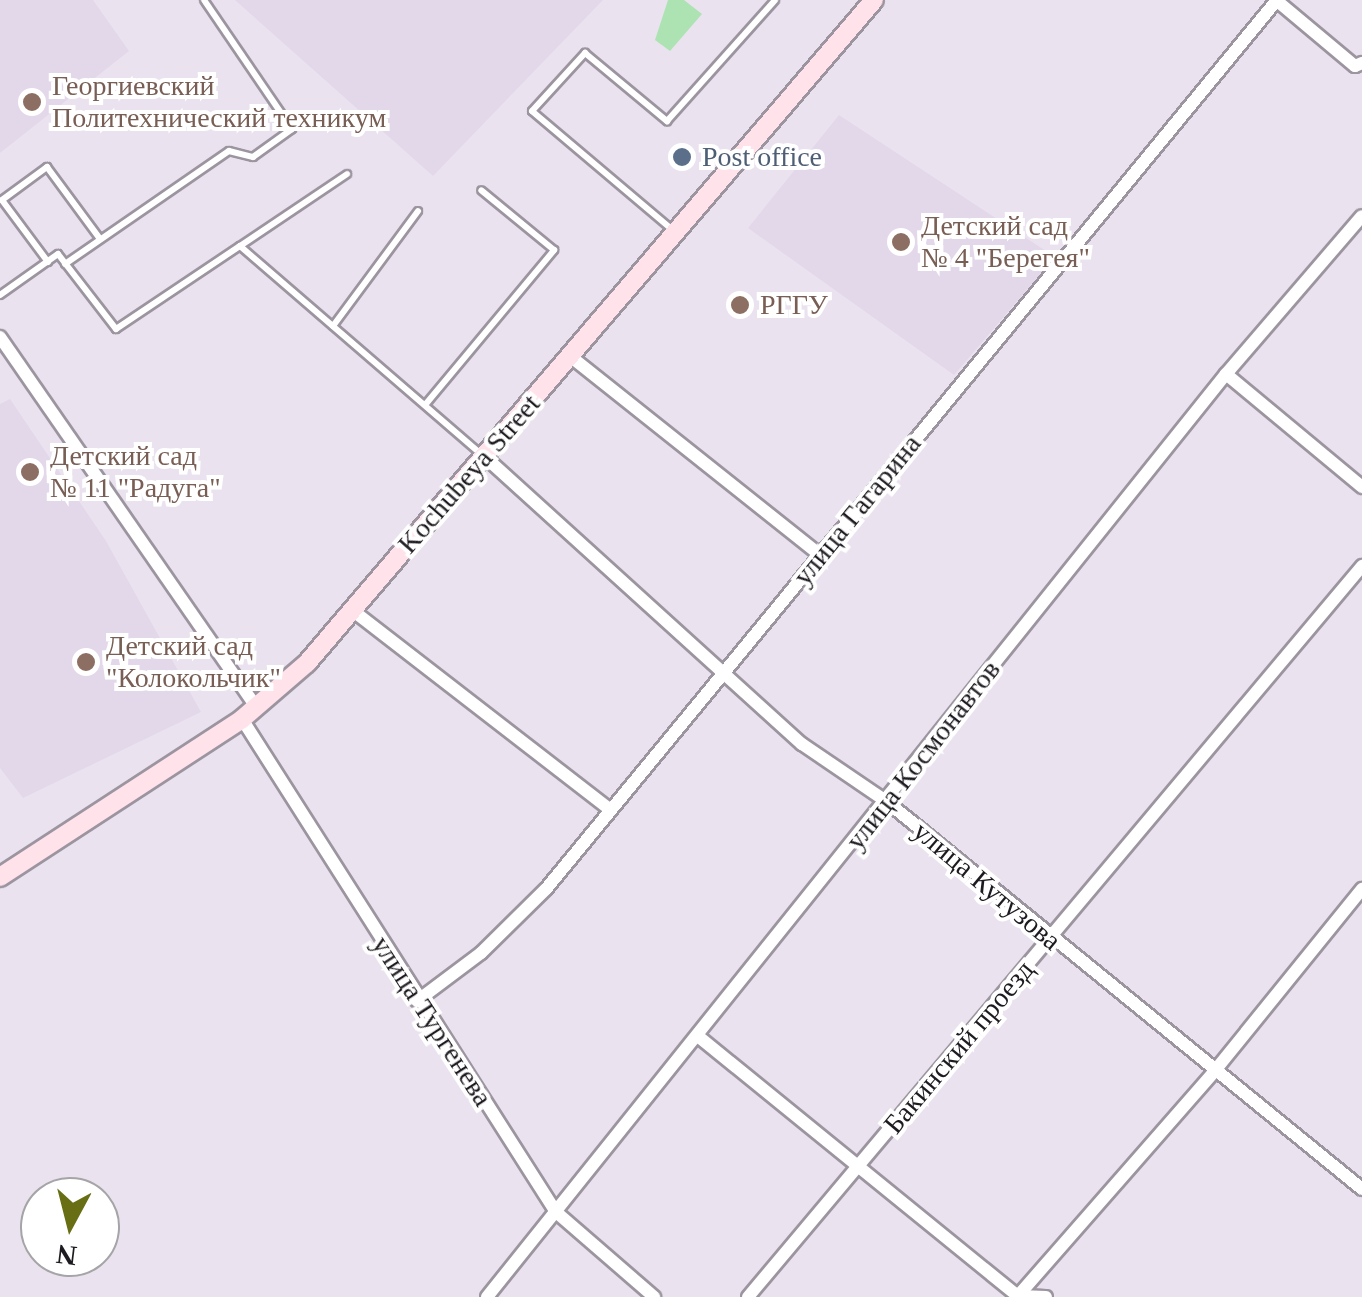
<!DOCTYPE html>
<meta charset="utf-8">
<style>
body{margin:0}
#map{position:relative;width:1362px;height:1297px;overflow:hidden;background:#eae3ef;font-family:Georgia,serif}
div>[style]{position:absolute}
.built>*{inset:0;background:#e3d7ea}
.green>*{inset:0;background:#ade2b3}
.roads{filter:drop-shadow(2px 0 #9c95a0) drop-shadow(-2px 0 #9c95a0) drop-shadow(0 2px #9c95a0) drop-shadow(0 -2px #9c95a0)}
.service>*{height:6px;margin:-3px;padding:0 3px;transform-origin:3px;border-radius:3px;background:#fff}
.minor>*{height:12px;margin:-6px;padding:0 6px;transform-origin:6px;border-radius:6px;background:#fff}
.secondary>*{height:18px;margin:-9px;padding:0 9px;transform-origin:9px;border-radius:9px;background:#ffe2ea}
.dots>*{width:28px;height:28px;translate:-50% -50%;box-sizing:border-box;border:5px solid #fff;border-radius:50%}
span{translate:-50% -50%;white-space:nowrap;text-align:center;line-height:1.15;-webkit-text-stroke:8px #fff;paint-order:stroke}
.education-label{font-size:28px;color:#785e54}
.left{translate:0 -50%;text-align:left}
.service-label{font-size:28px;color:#4e5e75}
.street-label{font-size:28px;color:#1e1b20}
.north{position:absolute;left:20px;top:1177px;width:100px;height:100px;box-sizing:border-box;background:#fff;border:2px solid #a5a4a6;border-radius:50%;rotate:187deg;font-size:28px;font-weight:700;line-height:40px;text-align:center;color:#1e1b20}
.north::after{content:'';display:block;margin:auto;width:35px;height:45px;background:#686e13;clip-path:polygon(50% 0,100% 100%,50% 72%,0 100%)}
</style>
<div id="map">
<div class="built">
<div style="clip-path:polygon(0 0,93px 0,129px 51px,0 153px)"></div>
<div style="clip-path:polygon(235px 0,603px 0,433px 176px)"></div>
<div style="clip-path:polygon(839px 115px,1055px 257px,954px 375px,748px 228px)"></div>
<div style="clip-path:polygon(10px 399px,106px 541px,201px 712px,23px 798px,0 768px,0 404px)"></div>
</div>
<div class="green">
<div style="clip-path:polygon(668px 0,684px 0,702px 14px,670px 51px,655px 40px)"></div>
</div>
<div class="roads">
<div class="service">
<div style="left:675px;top:232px;width:187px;rotate:-139.8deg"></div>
<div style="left:532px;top:111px;width:79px;rotate:-47.6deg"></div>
<div style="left:585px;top:53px;width:107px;rotate:39.7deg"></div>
<div style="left:667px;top:121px;width:162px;rotate:-48.2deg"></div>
<div style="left:240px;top:246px;width:129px;rotate:-33.9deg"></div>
<div style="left:48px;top:262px;width:77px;rotate:-126.6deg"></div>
<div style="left:2px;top:200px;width:56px;rotate:-36.3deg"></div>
<div style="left:47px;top:167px;width:89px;rotate:53.6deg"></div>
<div style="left:65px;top:264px;width:199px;rotate:-34.6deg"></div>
<div style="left:229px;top:151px;width:25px;rotate:14deg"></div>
<div style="left:253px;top:157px;width:48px;rotate:-35.7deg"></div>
<div style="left:292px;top:129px;width:156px;rotate:-124.3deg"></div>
<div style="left:0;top:295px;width:71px;rotate:-35.3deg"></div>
<div style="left:58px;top:254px;width:95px;rotate:52.3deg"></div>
<div style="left:116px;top:329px;width:149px;rotate:-33.8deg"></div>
<div style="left:240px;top:246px;width:321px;rotate:40.8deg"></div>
<div style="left:333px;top:326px;width:143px;rotate:-53.5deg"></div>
<div style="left:425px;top:405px;width:202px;rotate:-50.2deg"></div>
<div style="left:554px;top:250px;width:94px;rotate:-140.6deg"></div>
</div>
<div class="minor">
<div style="left:1276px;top:0;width:103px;rotate:39.9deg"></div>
<div style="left:1355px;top:66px;width:8px;rotate:-23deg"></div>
<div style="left:0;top:337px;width:450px;rotate:55.3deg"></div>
<div style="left:570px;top:356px;width:320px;rotate:38.5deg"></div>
<div style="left:1226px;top:374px;width:177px;rotate:39.7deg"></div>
<div style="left:484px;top:456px;width:429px;rotate:42.2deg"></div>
<div style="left:802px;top:744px;width:102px;rotate:34.2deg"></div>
<div style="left:886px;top:801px;width:614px;rotate:39.18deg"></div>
<div style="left:352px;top:610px;width:327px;rotate:37.7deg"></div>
<div style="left:242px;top:719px;width:585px;rotate:57.51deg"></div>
<div style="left:556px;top:1212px;width:130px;rotate:40.9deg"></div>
<div style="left:417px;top:1001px;width:80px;rotate:-36.9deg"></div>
<div style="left:481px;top:953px;width:91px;rotate:-44.6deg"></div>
<div style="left:546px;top:889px;width:1151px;rotate:-50.57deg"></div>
<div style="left:699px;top:1037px;width:411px;rotate:39.1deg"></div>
<div style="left:1018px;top:1296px;width:28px;rotate:2deg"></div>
<div style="left:487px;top:1297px;width:1182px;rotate:-51.32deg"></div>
<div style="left:1226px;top:374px;width:208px;rotate:-49.3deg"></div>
<div style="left:748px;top:1297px;width:955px;rotate:-49.97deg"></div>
<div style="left:1017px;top:1297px;width:298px;rotate:-48.8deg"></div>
<div style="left:1213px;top:1073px;width:237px;rotate:-51deg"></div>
</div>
<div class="secondary">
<div style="left:0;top:877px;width:289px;rotate:-33.1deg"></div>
<div style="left:242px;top:719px;width:86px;rotate:-40.7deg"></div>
<div style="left:307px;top:663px;width:872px;rotate:-49.46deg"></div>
</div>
</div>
<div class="dots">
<div style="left:32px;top:102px;background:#8d6e63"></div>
<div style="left:682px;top:157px;background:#5c6f8a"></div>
<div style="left:901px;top:242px;background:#8d6e63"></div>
<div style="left:740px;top:305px;background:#8d6e63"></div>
<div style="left:30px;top:472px;background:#8d6e63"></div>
<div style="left:86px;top:662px;background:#8d6e63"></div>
</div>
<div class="education-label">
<span class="left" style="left:52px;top:102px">Георгиевский<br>Политехнический техникум</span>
<span class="left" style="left:921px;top:242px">Детский сад<br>№ 4 "Берегея"</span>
<span class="left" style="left:760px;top:305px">РГГУ</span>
<span class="left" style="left:50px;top:472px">Детский сад<br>№ 11 "Радуга"</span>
<span class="left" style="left:106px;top:662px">Детский сад<br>"Колокольчик"</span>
</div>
<div class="service-label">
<span class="left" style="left:702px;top:157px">Post office</span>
</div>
<div class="street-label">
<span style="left:469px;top:474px;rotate:-49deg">Kochubeya Street</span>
<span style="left:857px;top:510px;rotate:-51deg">улица Гагарина</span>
<span style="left:923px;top:755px;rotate:-52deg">улица Космонавтов</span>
<span style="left:987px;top:886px;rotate:40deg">улица Кутузова</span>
<span style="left:432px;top:1021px;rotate:57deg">улица Тургенева</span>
<span style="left:959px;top:1047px;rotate:-50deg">Бакинский проезд</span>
</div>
<div class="north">N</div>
</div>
